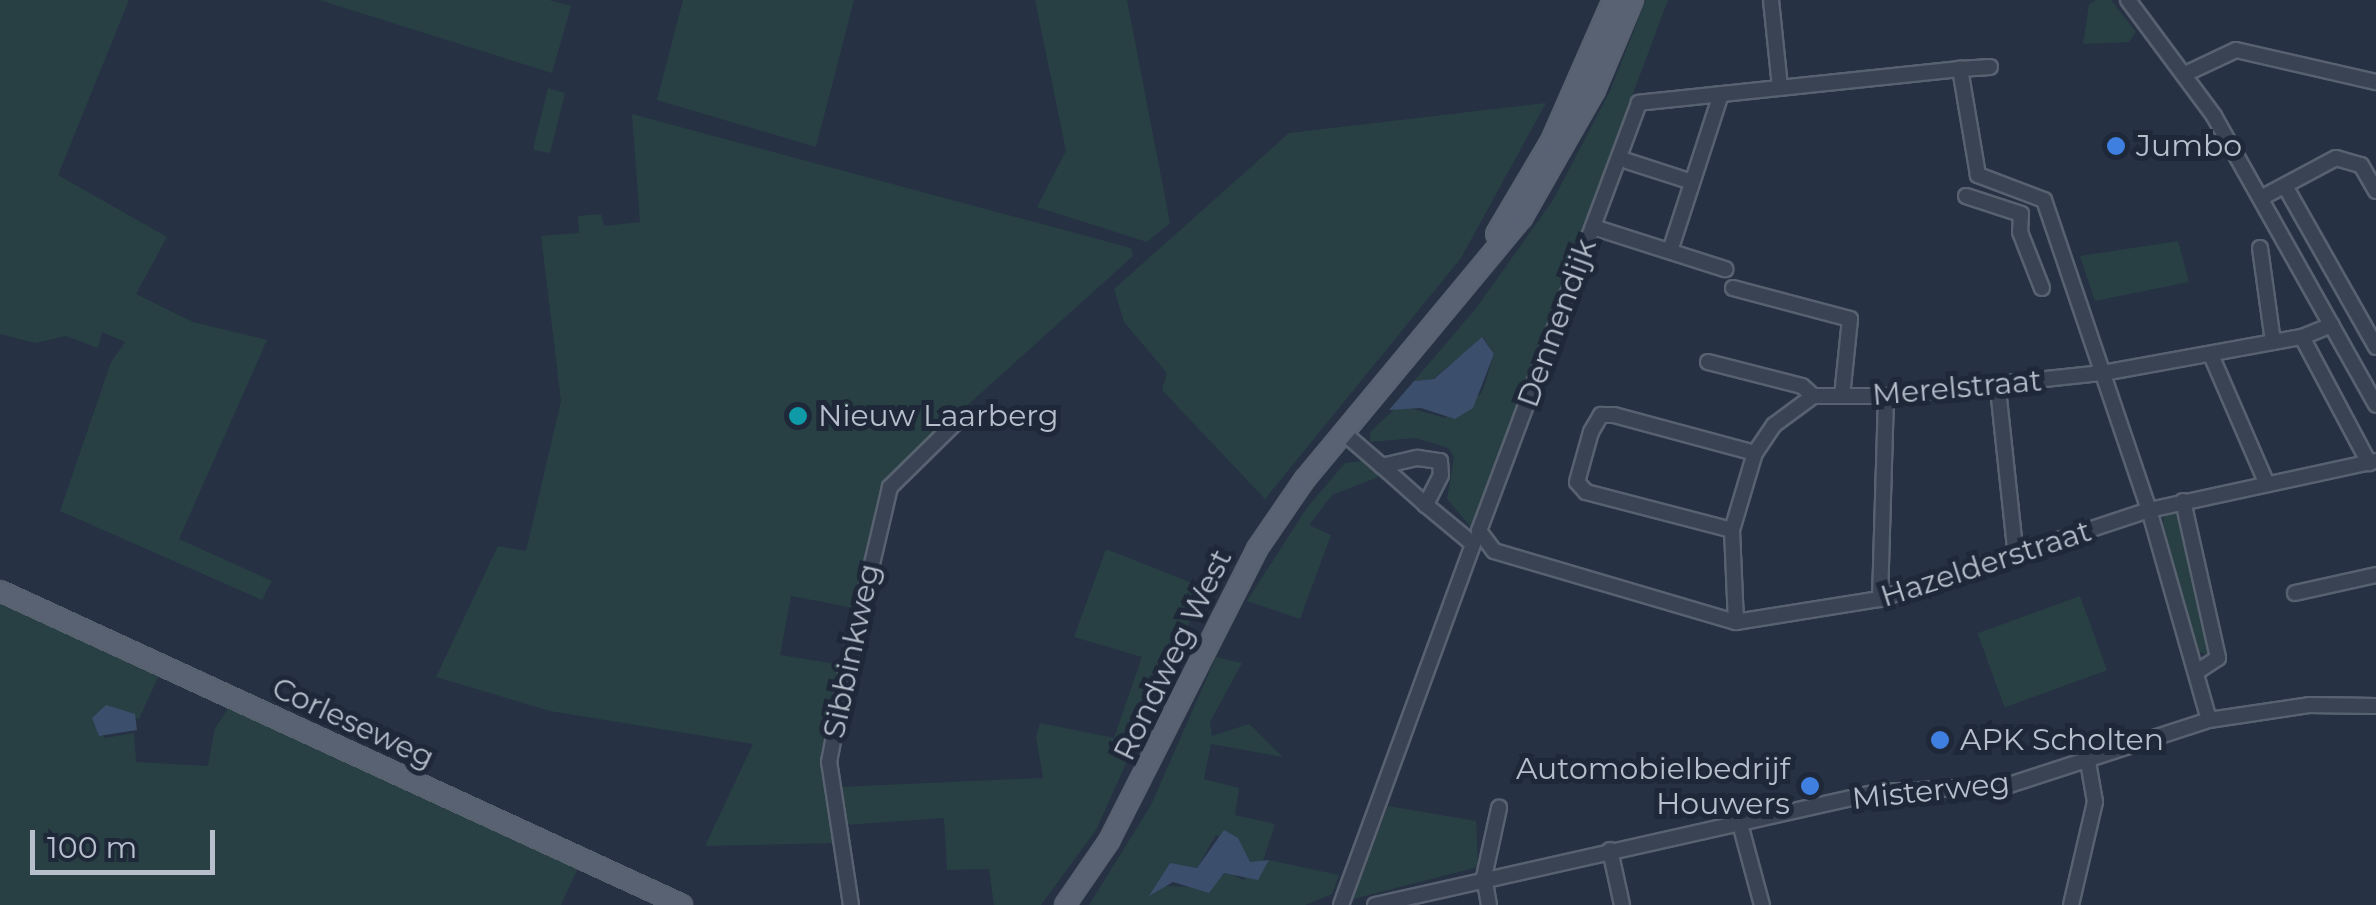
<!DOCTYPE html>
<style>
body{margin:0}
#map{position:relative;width:2376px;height:905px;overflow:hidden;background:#263143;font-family:Montserrat,sans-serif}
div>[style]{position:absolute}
.green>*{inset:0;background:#284044;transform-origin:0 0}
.water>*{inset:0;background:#3b4e6c}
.roads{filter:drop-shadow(2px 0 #586170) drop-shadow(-2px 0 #586170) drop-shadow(0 2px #586170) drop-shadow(0 -2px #586170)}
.minor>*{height:14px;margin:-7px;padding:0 7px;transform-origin:7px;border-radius:7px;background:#3a4353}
.major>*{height:18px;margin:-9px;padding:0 9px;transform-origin:9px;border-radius:9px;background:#586273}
.dots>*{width:28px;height:28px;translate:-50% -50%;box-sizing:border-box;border:5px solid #1f2838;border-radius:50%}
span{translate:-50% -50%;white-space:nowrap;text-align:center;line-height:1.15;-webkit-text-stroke:10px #1f2838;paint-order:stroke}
.poi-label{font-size:30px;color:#b7bfcc}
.left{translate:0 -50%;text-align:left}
.right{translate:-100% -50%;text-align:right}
.street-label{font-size:30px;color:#b7bfcc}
.scale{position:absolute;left:30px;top:830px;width:185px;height:45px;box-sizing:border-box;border:5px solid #b7bfcc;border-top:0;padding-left:12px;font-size:30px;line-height:35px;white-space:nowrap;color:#b7bfcc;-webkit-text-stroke:8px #1f2838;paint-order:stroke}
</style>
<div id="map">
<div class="green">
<div style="clip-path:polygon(0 0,129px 0,58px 175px,167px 237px,136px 294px,193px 322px,267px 340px,179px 539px,272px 581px,262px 600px,60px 511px,111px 362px,125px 342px,102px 332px,98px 348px,66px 336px,35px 343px,0 334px)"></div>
<div style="clip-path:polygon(319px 0,549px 0,571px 6px,552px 73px)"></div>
<div style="clip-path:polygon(683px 0,854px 0,816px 147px,657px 100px)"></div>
<div style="clip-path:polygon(1035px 0,1127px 0,1170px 223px,1147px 242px,1037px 207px,1066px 151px)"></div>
<div style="clip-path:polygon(1646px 0,1668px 0,1471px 527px,1447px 499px,1454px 457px,1448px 448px,1416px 438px,1370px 442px,1370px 432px,1399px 405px,1445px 418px,1482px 393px,1494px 354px,1483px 337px,1433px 379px,1414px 381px,1477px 307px,1553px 200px,1610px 91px)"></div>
<div style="clip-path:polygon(2096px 0,2111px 0,2136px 32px,2129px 42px,2083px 44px,2089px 4px)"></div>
<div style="clip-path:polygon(548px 88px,565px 93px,550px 153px,534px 150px,534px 144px)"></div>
<div style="clip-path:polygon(1546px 103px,1461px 258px,1265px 499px,1162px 390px,1167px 373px,1124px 322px,1114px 289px,1289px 133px)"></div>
<div style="clip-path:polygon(632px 114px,1131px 248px,1133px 256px,890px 475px,880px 491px,854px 608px,791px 596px,780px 655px,842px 665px,821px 753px,835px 843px,705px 846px,753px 744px,550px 711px,436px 677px,498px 546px,526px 551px,561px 401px,541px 236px,579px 233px,578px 216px,601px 214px,604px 226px,640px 222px)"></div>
<div style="clip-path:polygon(2178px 241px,2189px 282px,2095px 301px,2080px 256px)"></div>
<div style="clip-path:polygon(1361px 461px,1381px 476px,1332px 495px,1309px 525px,1331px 535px,1300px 619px,1247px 601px,1306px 509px,1345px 463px)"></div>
<div style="clip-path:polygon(2182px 511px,2192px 584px,2199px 589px,2199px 613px,2214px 657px,2194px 650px,2163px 522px,2164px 516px)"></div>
<div style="clip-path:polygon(1106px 549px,1205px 588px,1096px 830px,1041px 905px,994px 905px,989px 869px,947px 870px,944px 818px,844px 825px,839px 787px,1043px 778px,1036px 737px,1040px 723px,1114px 738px,1142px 657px,1074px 637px)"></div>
<div style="left:2080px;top:596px;width:79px;height:109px;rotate:70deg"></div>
<div style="clip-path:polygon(0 599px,160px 673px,139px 719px,112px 708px,93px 722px,105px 738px,134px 733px,136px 762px,208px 766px,215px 728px,230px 706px,578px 868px,561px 905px,0 905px)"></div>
<div style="clip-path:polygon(1216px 657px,1242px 663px,1210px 722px,1212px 736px,1249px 724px,1283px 757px,1211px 744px,1204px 779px,1239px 788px,1235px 815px,1275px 824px,1262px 864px,1250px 862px,1242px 848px,1216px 835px,1197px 868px,1175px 865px,1165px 886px,1192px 887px,1229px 872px,1243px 880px,1269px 860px,1339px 875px,1332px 894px,1305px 905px,1089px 905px,1151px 805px)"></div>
<div style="clip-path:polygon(1388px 806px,1476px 821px,1478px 867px,1353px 899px)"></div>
</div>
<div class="water">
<div style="clip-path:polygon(1482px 337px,1494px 354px,1473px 408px,1455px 419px,1421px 408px,1389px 410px,1414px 381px,1434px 379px)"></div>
<div style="clip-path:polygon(106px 705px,135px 714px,137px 730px,99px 736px,92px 718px)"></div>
<div style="clip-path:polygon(1224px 830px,1238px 838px,1250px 862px,1269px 860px,1258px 880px,1224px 873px,1209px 893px,1173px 882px,1149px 896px,1170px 863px,1197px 868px)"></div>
</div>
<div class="roads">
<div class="minor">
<div style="left:1771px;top:0;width:87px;rotate:84.1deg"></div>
<div style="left:2128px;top:0;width:144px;rotate:53.4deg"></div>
<div style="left:2214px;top:116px;width:331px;rotate:60.7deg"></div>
<div style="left:1960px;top:69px;width:30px;rotate:-4deg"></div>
<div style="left:2185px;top:74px;width:56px;rotate:-25.2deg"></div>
<div style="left:2236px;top:50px;width:144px;rotate:12.9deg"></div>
<div style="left:1627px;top:161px;width:68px;rotate:17.9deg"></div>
<div style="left:2285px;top:186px;width:185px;rotate:60.5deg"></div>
<div style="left:1966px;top:196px;width:58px;rotate:18.1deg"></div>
<div style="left:2021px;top:214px;width:18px;rotate:93deg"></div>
<div style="left:2020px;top:232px;width:60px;rotate:68.6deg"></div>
<div style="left:2261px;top:198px;width:85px;rotate:-28.1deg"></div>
<div style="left:2336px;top:158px;width:26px;rotate:16deg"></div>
<div style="left:2361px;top:165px;width:30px;rotate:60deg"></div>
<div style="left:1593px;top:227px;width:139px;rotate:17.7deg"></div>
<div style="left:2260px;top:248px;width:95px;rotate:82.1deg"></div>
<div style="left:1670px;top:251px;width:165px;rotate:-72deg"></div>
<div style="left:1733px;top:288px;width:121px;rotate:14.8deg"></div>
<div style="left:1850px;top:319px;width:77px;rotate:95.9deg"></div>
<div style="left:2302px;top:337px;width:143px;rotate:62deg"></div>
<div style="left:2211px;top:355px;width:136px;rotate:66.6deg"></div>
<div style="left:1708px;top:362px;width:97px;rotate:14.3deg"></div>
<div style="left:1802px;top:386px;width:15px;rotate:42deg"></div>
<div style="left:1813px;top:396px;width:73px"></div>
<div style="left:1886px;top:396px;width:218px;rotate:-6.1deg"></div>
<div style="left:2103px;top:373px;width:202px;rotate:-10.3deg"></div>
<div style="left:2302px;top:337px;width:32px;rotate:-22deg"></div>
<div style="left:1998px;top:389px;width:170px;rotate:83.9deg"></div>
<div style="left:1345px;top:434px;width:49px;rotate:40.9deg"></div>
<div style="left:2183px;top:501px;width:161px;rotate:77.4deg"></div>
<div style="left:2218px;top:658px;width:24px;rotate:147deg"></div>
<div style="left:1732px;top:530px;width:151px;rotate:-165.4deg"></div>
<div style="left:1586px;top:492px;width:13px;rotate:-132deg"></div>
<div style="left:1577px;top:482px;width:52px;rotate:-74.4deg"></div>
<div style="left:1591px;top:432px;width:20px;rotate:-60deg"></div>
<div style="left:1601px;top:415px;width:13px"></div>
<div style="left:1614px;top:415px;width:146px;rotate:15.1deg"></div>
<div style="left:2295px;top:593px;width:83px;rotate:-12.5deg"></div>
<div style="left:1880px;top:599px;width:203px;rotate:-88.3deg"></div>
<div style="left:1736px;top:622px;width:92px;rotate:-92.5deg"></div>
<div style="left:1732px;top:530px;width:80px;rotate:-73.4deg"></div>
<div style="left:1755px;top:453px;width:34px;rotate:-56deg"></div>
<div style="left:1774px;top:425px;width:49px;rotate:-36.6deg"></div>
<div style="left:2209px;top:720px;width:218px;rotate:-105.9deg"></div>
<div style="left:2149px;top:510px;width:327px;rotate:-108.7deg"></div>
<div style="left:2044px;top:200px;width:71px;rotate:-159.3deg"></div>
<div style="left:1978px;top:175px;width:108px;rotate:-99.6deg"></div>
<div style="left:1960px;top:69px;width:323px;rotate:174deg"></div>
<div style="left:1639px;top:103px;width:457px;rotate:110.5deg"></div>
<div style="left:1479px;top:531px;width:25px;rotate:53deg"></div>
<div style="left:1494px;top:551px;width:252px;rotate:16.4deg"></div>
<div style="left:1736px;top:622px;width:146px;rotate:-9.1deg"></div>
<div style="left:1880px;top:599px;width:283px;rotate:-18.3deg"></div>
<div style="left:2149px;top:510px;width:232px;rotate:-12.2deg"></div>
<div style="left:1739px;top:820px;width:88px;rotate:74.9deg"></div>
<div style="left:1610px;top:850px;width:56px;rotate:77.7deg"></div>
<div style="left:851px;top:905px;width:145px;rotate:-98.7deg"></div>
<div style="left:829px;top:762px;width:85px;rotate:-79.1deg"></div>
<div style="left:845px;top:679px;width:197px;rotate:-76.8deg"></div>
<div style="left:890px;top:487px;width:90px;rotate:-44.5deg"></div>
<div style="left:1341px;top:905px;width:384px;rotate:-69.9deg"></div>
<div style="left:1473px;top:544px;width:61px;rotate:-140.3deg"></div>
<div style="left:1426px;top:505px;width:59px;rotate:-138.4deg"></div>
<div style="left:1382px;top:466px;width:37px;rotate:-13deg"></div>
<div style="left:1418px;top:458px;width:22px;rotate:8deg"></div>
<div style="left:1440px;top:461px;width:14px;rotate:86deg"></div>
<div style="left:1441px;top:475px;width:34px;rotate:117deg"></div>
<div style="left:1375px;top:905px;width:516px;rotate:-12.66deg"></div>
<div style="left:1878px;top:792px;width:128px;rotate:-2.7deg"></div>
<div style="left:2006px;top:786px;width:213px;rotate:-18deg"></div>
<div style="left:2209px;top:720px;width:101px;rotate:-8.5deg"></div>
<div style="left:2309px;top:705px;width:67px;rotate:0.9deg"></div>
<div style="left:1489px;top:905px;width:28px;rotate:-100deg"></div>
<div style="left:1484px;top:877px;width:71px;rotate:-77.7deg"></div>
<div style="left:2071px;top:905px;width:106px;rotate:-76.9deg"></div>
<div style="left:2095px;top:802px;width:41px;rotate:-99.9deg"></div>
</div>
<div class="major">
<div style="left:1496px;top:234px;width:108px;rotate:-59.4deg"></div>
<div style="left:1551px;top:141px;width:154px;rotate:-66.3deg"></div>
<div style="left:0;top:591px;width:751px;rotate:24.72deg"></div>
<div style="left:1065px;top:905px;width:78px;rotate:-55.5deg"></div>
<div style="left:1109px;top:841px;width:327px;rotate:-63.1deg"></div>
<div style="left:1257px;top:549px;width:85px;rotate:-55.6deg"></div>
<div style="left:1305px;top:479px;width:339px;rotate:-50.3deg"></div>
<div style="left:1522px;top:218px;width:147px;rotate:-60.3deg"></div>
<div style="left:1595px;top:90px;width:98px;rotate:-67.1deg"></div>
</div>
</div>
<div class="dots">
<div style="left:2116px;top:146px;background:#3f7fe0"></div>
<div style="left:798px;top:416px;background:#0f9aa8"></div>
<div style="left:1940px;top:740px;background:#3f7fe0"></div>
<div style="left:1810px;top:786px;background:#3f7fe0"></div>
</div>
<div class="poi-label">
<span class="left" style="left:2136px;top:146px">Jumbo</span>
<span class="left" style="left:818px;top:416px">Nieuw Laarberg</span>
<span class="left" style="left:1960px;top:740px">APK Scholten</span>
<span class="right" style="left:1790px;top:786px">Automobielbedrijf<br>Houwers</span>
</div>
<div class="street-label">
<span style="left:1557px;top:323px;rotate:-70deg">Dennendijk</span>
<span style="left:1957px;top:388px;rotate:-5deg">Merelstraat</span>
<span style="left:1986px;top:564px;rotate:-18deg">Hazelderstraat</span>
<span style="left:852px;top:651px;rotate:-78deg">Sibbinkweg</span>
<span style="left:1173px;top:655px;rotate:-64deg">Rondweg West</span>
<span style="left:353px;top:723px;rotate:25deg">Corleseweg</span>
<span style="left:1931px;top:791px;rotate:-6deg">Misterweg</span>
</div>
<div class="scale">100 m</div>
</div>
